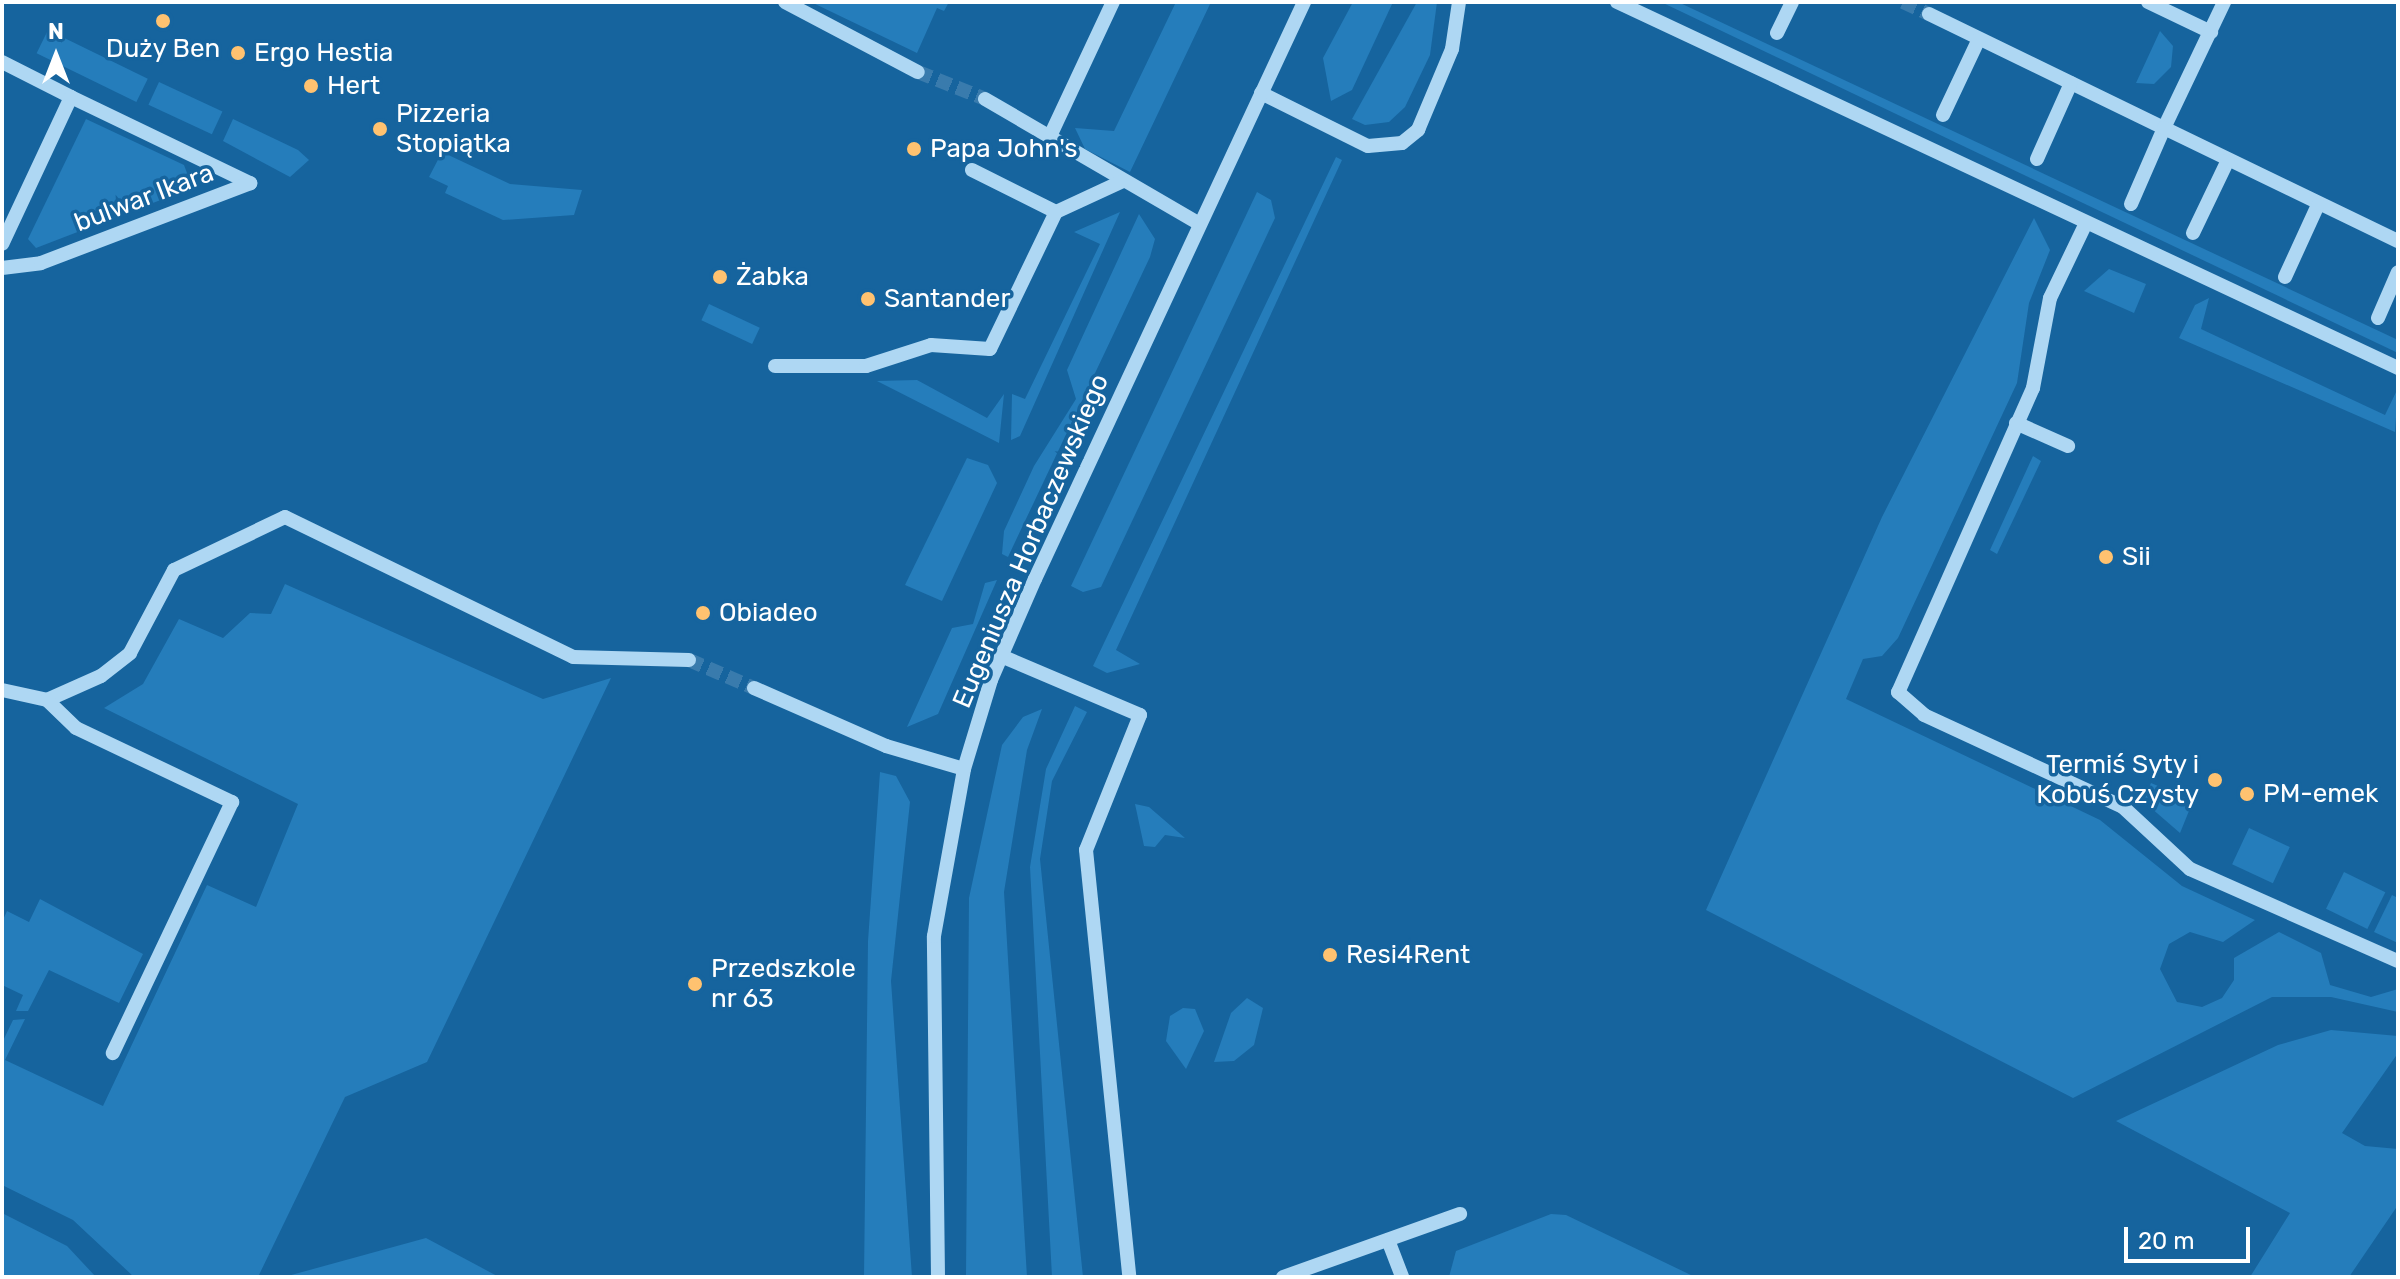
<!DOCTYPE html>
<meta charset="utf-8">
<style>
body{margin:0}
#map{position:relative;width:2400px;height:1279px;overflow:hidden;background:#16649e;font-family:Rubik,sans-serif}
div>[style]{position:absolute}
.green>*{inset:0;background:#257dbb;transform-origin:0 0}
.minor-tunnel>*{height:14px;margin-top:-7px;transform-origin:0;background:repeating-linear-gradient(90deg,#397bad 0 14px,transparent 0 21px)}
.minor>*{height:14px;margin:-7px;padding:0 7px;transform-origin:7px;border-radius:7px;background:#aed7f3}
.dots>*{width:22px;height:22px;translate:-50% -50%;box-sizing:border-box;border:4px solid #16649e;border-radius:50%}
span{translate:-50% -50%;white-space:nowrap;text-align:center;line-height:1.15;-webkit-text-stroke:7px #16649e;paint-order:stroke}
.poi-label{font-size:26px;color:#fff}
.left{translate:0 -50%;text-align:left}
.right{translate:-100% -50%;text-align:right}
.street-label{font-size:26px;color:#fff}
.frame{position:absolute;inset:0;border:4px solid #fff;pointer-events:none}
.north{position:absolute;left:16px;top:16px;width:80px;height:80px;-webkit-text-stroke:6px #16649e;paint-order:stroke;rotate:0deg;font-size:22px;font-weight:700;line-height:32px;text-align:center;color:#fff}
.north::after{content:'';display:block;margin:auto;width:28px;height:36px;background:#fff;clip-path:polygon(50% 0,100% 100%,50% 72%,0 100%)}
.scale{position:absolute;left:2124px;top:1227px;width:126px;height:36px;box-sizing:border-box;border:4px solid #fff;border-top:0;padding-left:10px;font-size:24px;line-height:28px;white-space:nowrap;color:#fff;-webkit-text-stroke:6px #16649e;paint-order:stroke}
</style>
<div id="map">
<div class="green">
<div style="clip-path:polygon(811px 2px,949px 2px,944px 11px,937px 8px,917px 53px)"></div>
<div style="clip-path:polygon(1176px 2px,1211px 2px,1130px 172px,1085px 149px,1075px 128px,1114px 131px)"></div>
<div style="clip-path:polygon(1353px 2px,1393px 2px,1352px 90px,1331px 101px,1323px 58px)"></div>
<div style="clip-path:polygon(1417px 2px,1437px 2px,1430px 55px,1405px 107px,1389px 122px,1365px 125px,1352px 119px)"></div>
<div style="clip-path:polygon(1661px 2px,1678px 2px,2398px 340px,2398px 353px)"></div>
<div style="left:48px;top:30px;width:111px;height:26px;rotate:26deg"></div>
<div style="clip-path:polygon(2160px 31px,2173px 46px,2171px 67px,2154px 84px,2136px 83px)"></div>
<div style="left:159px;top:82px;width:70px;height:25px;rotate:25deg"></div>
<div style="clip-path:polygon(86px 119px,184px 165px,190px 181px,184px 191px,36px 248px,28px 239px)"></div>
<div style="clip-path:polygon(233px 119px,298px 150px,309px 160px,290px 177px,223px 141px)"></div>
<div style="clip-path:polygon(442px 152px,510px 184px,582px 190px,574px 215px,503px 220px,445px 193px,448px 186px,429px 177px)"></div>
<div style="clip-path:polygon(1336px 157px,1342px 160px,1116px 650px,1140px 664px,1107px 673px,1093px 666px)"></div>
<div style="clip-path:polygon(1257px 192px,1271px 200px,1275px 218px,1101px 587px,1083px 592px,1071px 586px)"></div>
<div style="clip-path:polygon(1120px 212px,1020px 436px,1011px 440px,1012px 394px,1025px 399px,1100px 244px,1074px 232px)"></div>
<div style="clip-path:polygon(1139px 214px,1155px 239px,1150px 257px,1008px 557px,1002px 554px,1004px 531px,1034px 466px,1076px 399px,1067px 370px)"></div>
<div style="clip-path:polygon(2034px 218px,2050px 250px,2029px 303px,2017px 383px,1898px 638px,1882px 656px,1863px 659px,1846px 699px,2100px 820px,2182px 886px,2255px 920px,2223px 942px,2190px 932px,2169px 944px,2160px 969px,2177px 1002px,2202px 1007px,2222px 998px,2234px 980px,2234px 958px,2279px 932px,2321px 953px,2330px 985px,2371px 997px,2398px 989px,2398px 1012px,2331px 997px,2272px 997px,2073px 1098px,1706px 910px,1882px 517px)"></div>
<div style="clip-path:polygon(2109px 269px,2146px 284px,2134px 313px,2084px 291px)"></div>
<div style="clip-path:polygon(2209px 298px,2201px 329px,2385px 415px,2398px 388px,2395px 432px,2179px 338px,2195px 305px)"></div>
<div style="left:709px;top:304px;width:56px;height:18px;rotate:25deg"></div>
<div style="clip-path:polygon(917px 380px,987px 418px,1004px 394px,999px 443px,877px 381px)"></div>
<div style="clip-path:polygon(2033px 456px,2041px 461px,1997px 554px,1990px 550px)"></div>
<div style="clip-path:polygon(967px 458px,988px 465px,997px 483px,942px 601px,905px 585px)"></div>
<div style="clip-path:polygon(997px 580px,938px 714px,907px 727px,952px 628px,973px 624px,985px 583px)"></div>
<div style="clip-path:polygon(285px 584px,543px 699px,611px 678px,427px 1062px,345px 1097px,258px 1277px,134px 1277px,73px 1220px,2px 1185px,2px 1043px,13px 1020px,25px 1019px,5px 1060px,103px 1106px,207px 885px,256px 907px,298px 804px,104px 708px,143px 684px,179px 619px,223px 638px,250px 613px,271px 614px)"></div>
<div style="clip-path:polygon(1075px 706px,1087px 712px,1052px 781px,1040px 859px,1083px 1277px,1052px 1277px,1030px 867px,1046px 769px)"></div>
<div style="clip-path:polygon(1042px 709px,1027px 750px,1004px 892px,1027px 1277px,966px 1277px,969px 898px,1002px 745px,1023px 717px)"></div>
<div style="clip-path:polygon(880px 772px,896px 776px,910px 802px,891px 981px,912px 1277px,864px 1277px,868px 941px)"></div>
<div style="clip-path:polygon(2151px 783px,2193px 801px,2180px 833px,2143px 801px)"></div>
<div style="clip-path:polygon(1135px 804px,1149px 807px,1185px 838px,1165px 835px,1155px 847px,1144px 846px)"></div>
<div style="left:2249px;top:828px;width:45px;height:40px;rotate:25deg"></div>
<div style="left:2344px;top:872px;width:46px;height:41px;rotate:26deg"></div>
<div style="clip-path:polygon(2392px 895px,2398px 898px,2398px 943px,2374px 932px)"></div>
<div style="clip-path:polygon(40px 899px,143px 954px,119px 1003px,49px 970px,28px 1011px,16px 1011px,23px 995px,2px 985px,2px 922px,7px 911px,29px 922px)"></div>
<div style="clip-path:polygon(1247px 998px,1263px 1008px,1254px 1045px,1234px 1061px,1214px 1062px,1231px 1013px)"></div>
<div style="clip-path:polygon(1183px 1008px,1195px 1009px,1204px 1031px,1186px 1069px,1166px 1041px,1170px 1016px)"></div>
<div style="clip-path:polygon(2331px 1030px,2398px 1036px,2398px 1053px,2342px 1133px,2365px 1146px,2398px 1149px,2398px 1205px,2349px 1277px,2250px 1277px,2290px 1213px,2116px 1121px,2278px 1045px)"></div>
<div style="clip-path:polygon(2px 1213px,67px 1246px,96px 1277px,2px 1277px)"></div>
<div style="clip-path:polygon(1551px 1214px,1566px 1215px,1695px 1277px,1449px 1277px,1456px 1251px)"></div>
<div style="clip-path:polygon(426px 1238px,499px 1277px,284px 1277px)"></div>
</div>
<div class="minor-tunnel">
<div style="left:1903px;top:2px;width:29px;rotate:25deg"></div>
<div style="left:918px;top:72px;width:72px;rotate:21.9deg"></div>
<div style="left:689px;top:660px;width:71px;rotate:23.3deg"></div>
</div>
<div class="minor">
<div style="left:785px;top:2px;width:150px;rotate:27.8deg"></div>
<div style="left:1617px;top:2px;width:863px;rotate:25.11deg"></div>
<div style="left:2148px;top:2px;width:70px;rotate:25.5deg"></div>
<div style="left:1929px;top:14px;width:261px;rotate:25.9deg"></div>
<div style="left:2164px;top:128px;width:140px;rotate:-64.5deg"></div>
<div style="left:1777px;top:33px;width:34px;rotate:-64deg"></div>
<div style="left:2px;top:62px;width:77px;rotate:26.9deg"></div>
<div style="left:71px;top:97px;width:162px;rotate:115.1deg"></div>
<div style="left:1261px;top:93px;width:119px;rotate:26.4deg"></div>
<div style="left:1368px;top:146px;width:34px;rotate:-5deg"></div>
<div style="left:1402px;top:143px;width:21px;rotate:-39deg"></div>
<div style="left:1418px;top:130px;width:88px;rotate:-67.2deg"></div>
<div style="left:1452px;top:49px;width:48px;rotate:-81.5deg"></div>
<div style="left:71px;top:97px;width:199px;rotate:25.7deg"></div>
<div style="left:985px;top:99px;width:246px;rotate:30.2deg"></div>
<div style="left:1943px;top:115px;width:84px;rotate:-64.7deg"></div>
<div style="left:1052px;top:132px;width:144px;rotate:-64.9deg"></div>
<div style="left:2037px;top:159px;width:83px;rotate:-65.9deg"></div>
<div style="left:972px;top:170px;width:94px;rotate:26.6deg"></div>
<div style="left:2131px;top:204px;width:83px;rotate:-66.5deg"></div>
<div style="left:2164px;top:128px;width:260px;rotate:25.8deg"></div>
<div style="left:2086px;top:223px;width:83px;rotate:115.6deg"></div>
<div style="left:2050px;top:298px;width:92px;rotate:100.7deg"></div>
<div style="left:2033px;top:388px;width:333px;rotate:113.9deg"></div>
<div style="left:1898px;top:692px;width:35px;rotate:41deg"></div>
<div style="left:1924px;top:715px;width:219px;rotate:24.8deg"></div>
<div style="left:2123px;top:807px;width:91px;rotate:42.8deg"></div>
<div style="left:2190px;top:869px;width:227px;rotate:23.9deg"></div>
<div style="left:2193px;top:233px;width:81px;rotate:-64.4deg"></div>
<div style="left:2px;top:268px;width:39px;rotate:-7deg"></div>
<div style="left:41px;top:263px;width:224px;rotate:-20.9deg"></div>
<div style="left:2285px;top:277px;width:79px;rotate:-65.4deg"></div>
<div style="left:2378px;top:318px;width:50px;rotate:-66.5deg"></div>
<div style="left:775px;top:366px;width:91px"></div>
<div style="left:866px;top:366px;width:68px;rotate:-17.9deg"></div>
<div style="left:931px;top:345px;width:59px;rotate:3.9deg"></div>
<div style="left:990px;top:349px;width:152px;rotate:-64.3deg"></div>
<div style="left:1056px;top:212px;width:74px;rotate:-24.8deg"></div>
<div style="left:2016px;top:423px;width:57px;rotate:23.9deg"></div>
<div style="left:1001px;top:656px;width:151px;rotate:23deg"></div>
<div style="left:1140px;top:715px;width:145px;rotate:111.8deg"></div>
<div style="left:1086px;top:850px;width:429px;rotate:84.2deg"></div>
<div style="left:754px;top:688px;width:144px;rotate:23.7deg"></div>
<div style="left:886px;top:746px;width:81px;rotate:16.4deg"></div>
<div style="left:2px;top:690px;width:46px;rotate:12.5deg"></div>
<div style="left:47px;top:700px;width:59px;rotate:-24deg"></div>
<div style="left:101px;top:676px;width:37px;rotate:-38deg"></div>
<div style="left:130px;top:653px;width:94px;rotate:-62.1deg"></div>
<div style="left:174px;top:570px;width:123px;rotate:-25.5deg"></div>
<div style="left:285px;top:517px;width:320px;rotate:25.9deg"></div>
<div style="left:573px;top:657px;width:116px;rotate:1.5deg"></div>
<div style="left:47px;top:700px;width:40px;rotate:44deg"></div>
<div style="left:76px;top:728px;width:173px;rotate:25.4deg"></div>
<div style="left:232px;top:802px;width:278px;rotate:115.4deg"></div>
<div style="left:1388px;top:1240px;width:40px;rotate:69deg"></div>
<div style="left:938px;top:1277px;width:341px;rotate:-90.7deg"></div>
<div style="left:934px;top:936px;width:170px;rotate:-79.8deg"></div>
<div style="left:964px;top:769px;width:93px;rotate:-73.1deg"></div>
<div style="left:991px;top:680px;width:110px;rotate:-66.5deg"></div>
<div style="left:1035px;top:579px;width:637px;rotate:-65deg"></div>
<div style="left:1283px;top:1277px;width:188px;rotate:-19.6deg"></div>
</div>
<div class="dots">
<div style="left:163px;top:21px;background:#ffc270"></div>
<div style="left:238px;top:53px;background:#ffc270"></div>
<div style="left:311px;top:86px;background:#ffc270"></div>
<div style="left:380px;top:129px;background:#ffc270"></div>
<div style="left:914px;top:149px;background:#ffc270"></div>
<div style="left:720px;top:277px;background:#ffc270"></div>
<div style="left:868px;top:299px;background:#ffc270"></div>
<div style="left:2106px;top:557px;background:#ffc270"></div>
<div style="left:703px;top:613px;background:#ffc270"></div>
<div style="left:2215px;top:780px;background:#ffc270"></div>
<div style="left:2247px;top:794px;background:#ffc270"></div>
<div style="left:1330px;top:955px;background:#ffc270"></div>
<div style="left:695px;top:984px;background:#ffc270"></div>
</div>
<div class="poi-label">
<span style="left:163px;top:49px">Duży Ben</span>
<span class="left" style="left:254px;top:53px">Ergo Hestia</span>
<span class="left" style="left:327px;top:86px">Hert</span>
<span class="left" style="left:396px;top:129px">Pizzeria<br>Stopiątka</span>
<span class="left" style="left:930px;top:149px">Papa John's</span>
<span class="left" style="left:736px;top:277px">Żabka</span>
<span class="left" style="left:884px;top:299px">Santander</span>
<span class="left" style="left:2122px;top:557px">Sii</span>
<span class="left" style="left:719px;top:613px">Obiadeo</span>
<span class="right" style="left:2199px;top:780px">Termiś Syty i<br>Kobuś Czysty</span>
<span class="left" style="left:2263px;top:794px">PM-emek</span>
<span class="left" style="left:1346px;top:955px">Resi4Rent</span>
<span class="left" style="left:711px;top:984px">Przedszkole<br>nr 63</span>
</div>
<div class="street-label">
<span style="left:144px;top:198px;rotate:-21deg">bulwar Ikara</span>
<span style="left:1031px;top:541px;rotate:-67deg">Eugeniusza Horbaczewskiego</span>
</div>
<div class="frame"></div>
<div class="north">N</div>
<div class="scale">20 m</div>
</div>
